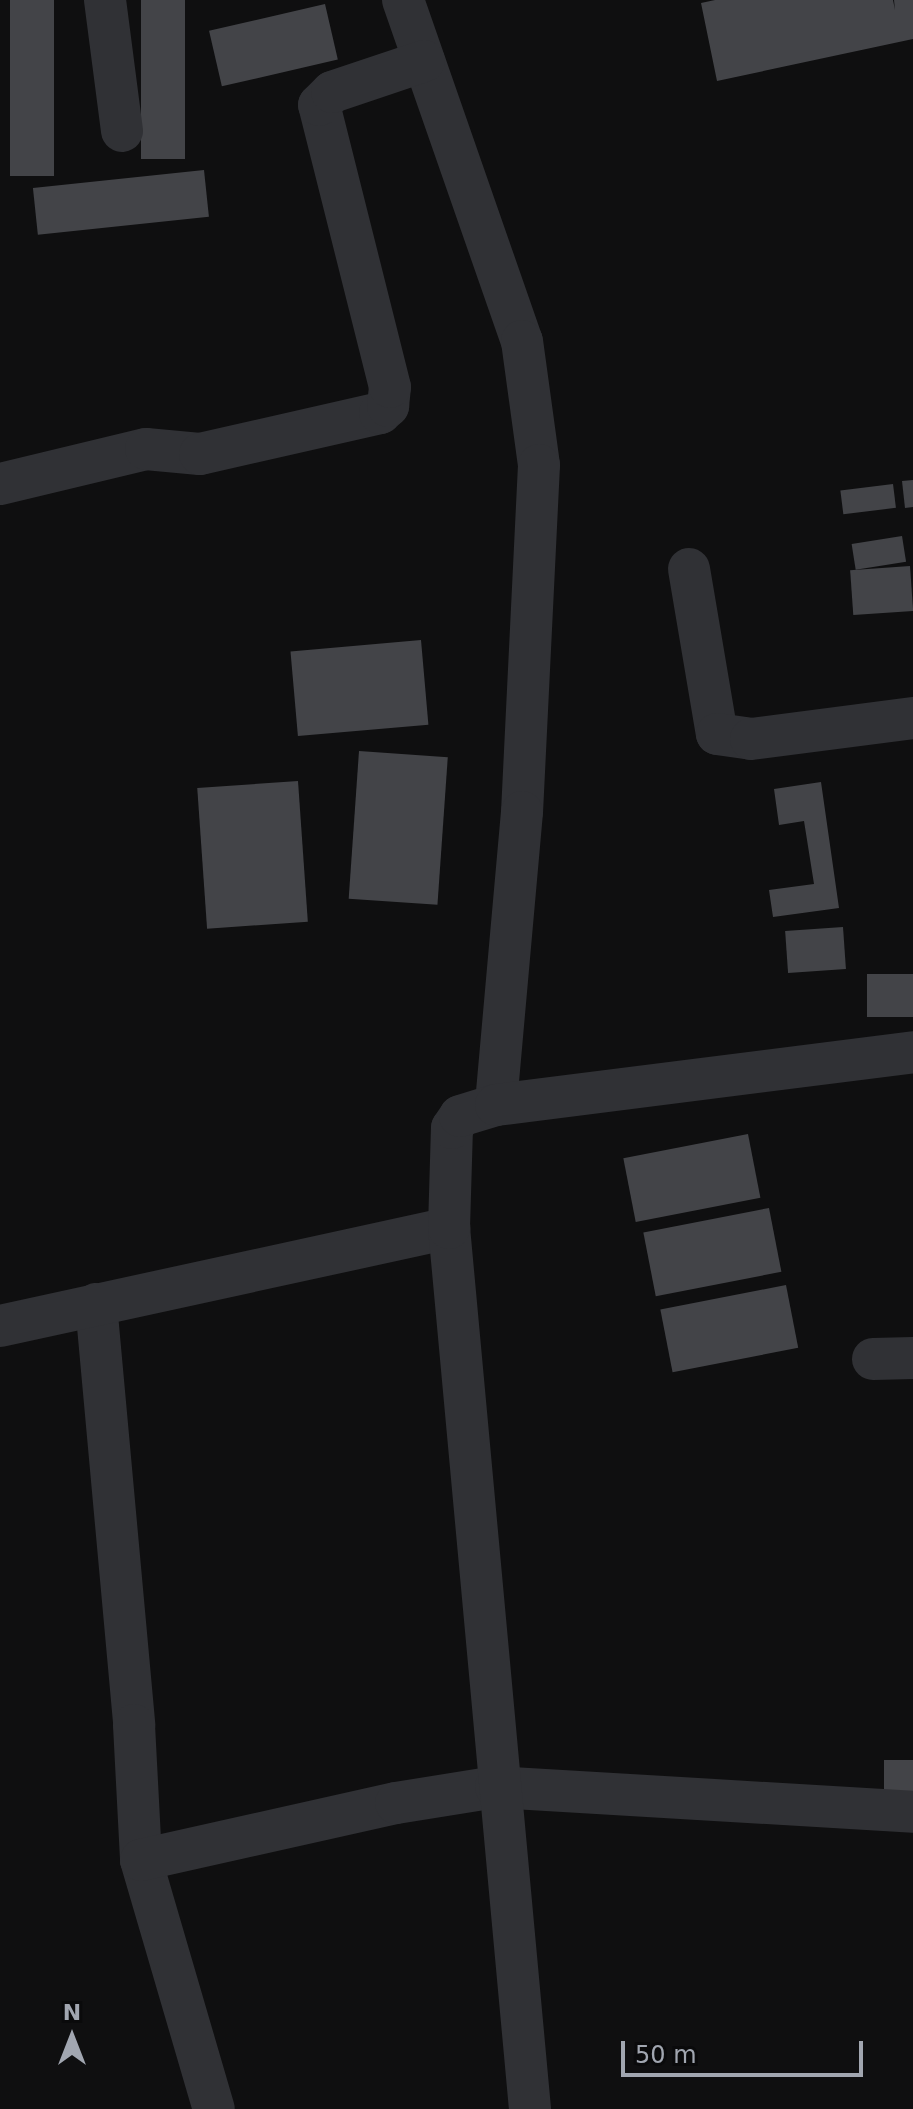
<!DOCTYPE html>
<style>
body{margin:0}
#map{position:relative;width:913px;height:2109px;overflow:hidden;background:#0f0f10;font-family:"DejaVu Sans",sans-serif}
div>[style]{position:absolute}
.building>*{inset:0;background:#434448;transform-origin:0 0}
.minor>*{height:42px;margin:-21px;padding:0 21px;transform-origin:21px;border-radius:21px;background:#303135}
span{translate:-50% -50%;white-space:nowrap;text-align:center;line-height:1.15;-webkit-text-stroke:6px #0a0a0b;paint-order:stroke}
.north{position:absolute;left:32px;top:1997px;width:80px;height:80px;-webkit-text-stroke:6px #0a0a0b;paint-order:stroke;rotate:0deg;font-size:22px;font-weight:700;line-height:32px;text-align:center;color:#a1a6b0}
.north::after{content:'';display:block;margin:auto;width:28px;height:36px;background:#a1a6b0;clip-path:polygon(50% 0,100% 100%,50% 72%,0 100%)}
.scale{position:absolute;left:621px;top:2041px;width:242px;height:36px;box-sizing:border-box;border:4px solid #a1a6b0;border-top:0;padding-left:10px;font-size:24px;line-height:28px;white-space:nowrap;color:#a1a6b0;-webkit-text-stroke:6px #0a0a0b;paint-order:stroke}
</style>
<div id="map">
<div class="building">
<div style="left:10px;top:0;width:44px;height:176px"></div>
<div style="left:141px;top:0;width:44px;height:159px"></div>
<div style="clip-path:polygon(715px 0,893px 0,895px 10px,894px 0,913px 0,913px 39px,717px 81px,701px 3px)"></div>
<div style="left:325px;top:4px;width:57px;height:119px;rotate:77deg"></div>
<div style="left:204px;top:170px;width:47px;height:172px;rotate:84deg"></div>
<div style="clip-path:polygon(913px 480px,913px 507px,905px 508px,902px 481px)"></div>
<div style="left:893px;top:484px;width:24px;height:53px;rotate:83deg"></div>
<div style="left:902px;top:536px;width:26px;height:51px;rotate:81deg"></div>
<div style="left:910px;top:566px;width:45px;height:60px;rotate:86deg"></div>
<div style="left:421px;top:640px;width:85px;height:131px;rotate:85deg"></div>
<div style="left:359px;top:751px;width:89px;height:148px;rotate:4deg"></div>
<div style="left:298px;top:781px;width:141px;height:101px;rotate:86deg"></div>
<div style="clip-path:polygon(821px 782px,839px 908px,773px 917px,769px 890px,814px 884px,804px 821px,779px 825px,774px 789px)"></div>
<div style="left:843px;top:927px;width:42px;height:58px;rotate:86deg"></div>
<div style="left:913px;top:974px;width:43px;height:46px;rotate:90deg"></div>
<div style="left:748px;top:1134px;width:65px;height:127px;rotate:79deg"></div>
<div style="left:769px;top:1208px;width:65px;height:128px;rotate:79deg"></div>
<div style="left:786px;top:1285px;width:64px;height:128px;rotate:79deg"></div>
<div style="left:884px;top:1760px;width:29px;height:45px"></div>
</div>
<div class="minor">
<div style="left:105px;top:0;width:132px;rotate:82.6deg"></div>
<div style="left:403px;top:0;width:361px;rotate:70.8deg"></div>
<div style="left:522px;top:341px;width:125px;rotate:82.2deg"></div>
<div style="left:539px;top:465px;width:347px;rotate:92.8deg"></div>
<div style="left:522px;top:812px;width:294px;rotate:95.1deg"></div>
<div style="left:0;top:484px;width:150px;rotate:-13.5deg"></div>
<div style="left:146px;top:449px;width:54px;rotate:5.3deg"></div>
<div style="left:200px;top:454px;width:185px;rotate:-12.8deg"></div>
<div style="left:380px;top:413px;width:11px;rotate:-41deg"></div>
<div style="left:388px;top:406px;width:19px;rotate:-84deg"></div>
<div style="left:390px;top:387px;width:291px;rotate:-104.1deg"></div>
<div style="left:319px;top:105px;width:18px;rotate:-45deg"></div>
<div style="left:332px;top:92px;width:97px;rotate:-18.6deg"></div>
<div style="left:689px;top:569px;width:167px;rotate:80.4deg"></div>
<div style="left:717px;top:734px;width:34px;rotate:8deg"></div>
<div style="left:751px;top:739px;width:163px;rotate:-7.4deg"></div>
<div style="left:96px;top:1304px;width:423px;rotate:84.8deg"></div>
<div style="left:134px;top:1725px;width:135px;rotate:87deg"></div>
<div style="left:141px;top:1860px;width:259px;rotate:73.7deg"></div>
<div style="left:0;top:1326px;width:460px;rotate:-12.3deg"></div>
<div style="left:873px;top:1359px;width:40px;rotate:-1.4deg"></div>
<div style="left:141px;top:1860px;width:261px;rotate:-12.6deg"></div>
<div style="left:396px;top:1803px;width:101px;rotate:-9.1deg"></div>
<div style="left:496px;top:1787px;width:418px;rotate:3.4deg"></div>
<div style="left:530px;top:2109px;width:885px;rotate:-95.25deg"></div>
<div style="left:449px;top:1228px;width:100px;rotate:-88.3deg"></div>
<div style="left:452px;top:1128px;width:14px;rotate:-56deg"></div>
<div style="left:460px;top:1116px;width:38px;rotate:-17deg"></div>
<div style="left:496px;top:1105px;width:420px;rotate:-7.2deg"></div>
</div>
<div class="north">N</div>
<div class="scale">50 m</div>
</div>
